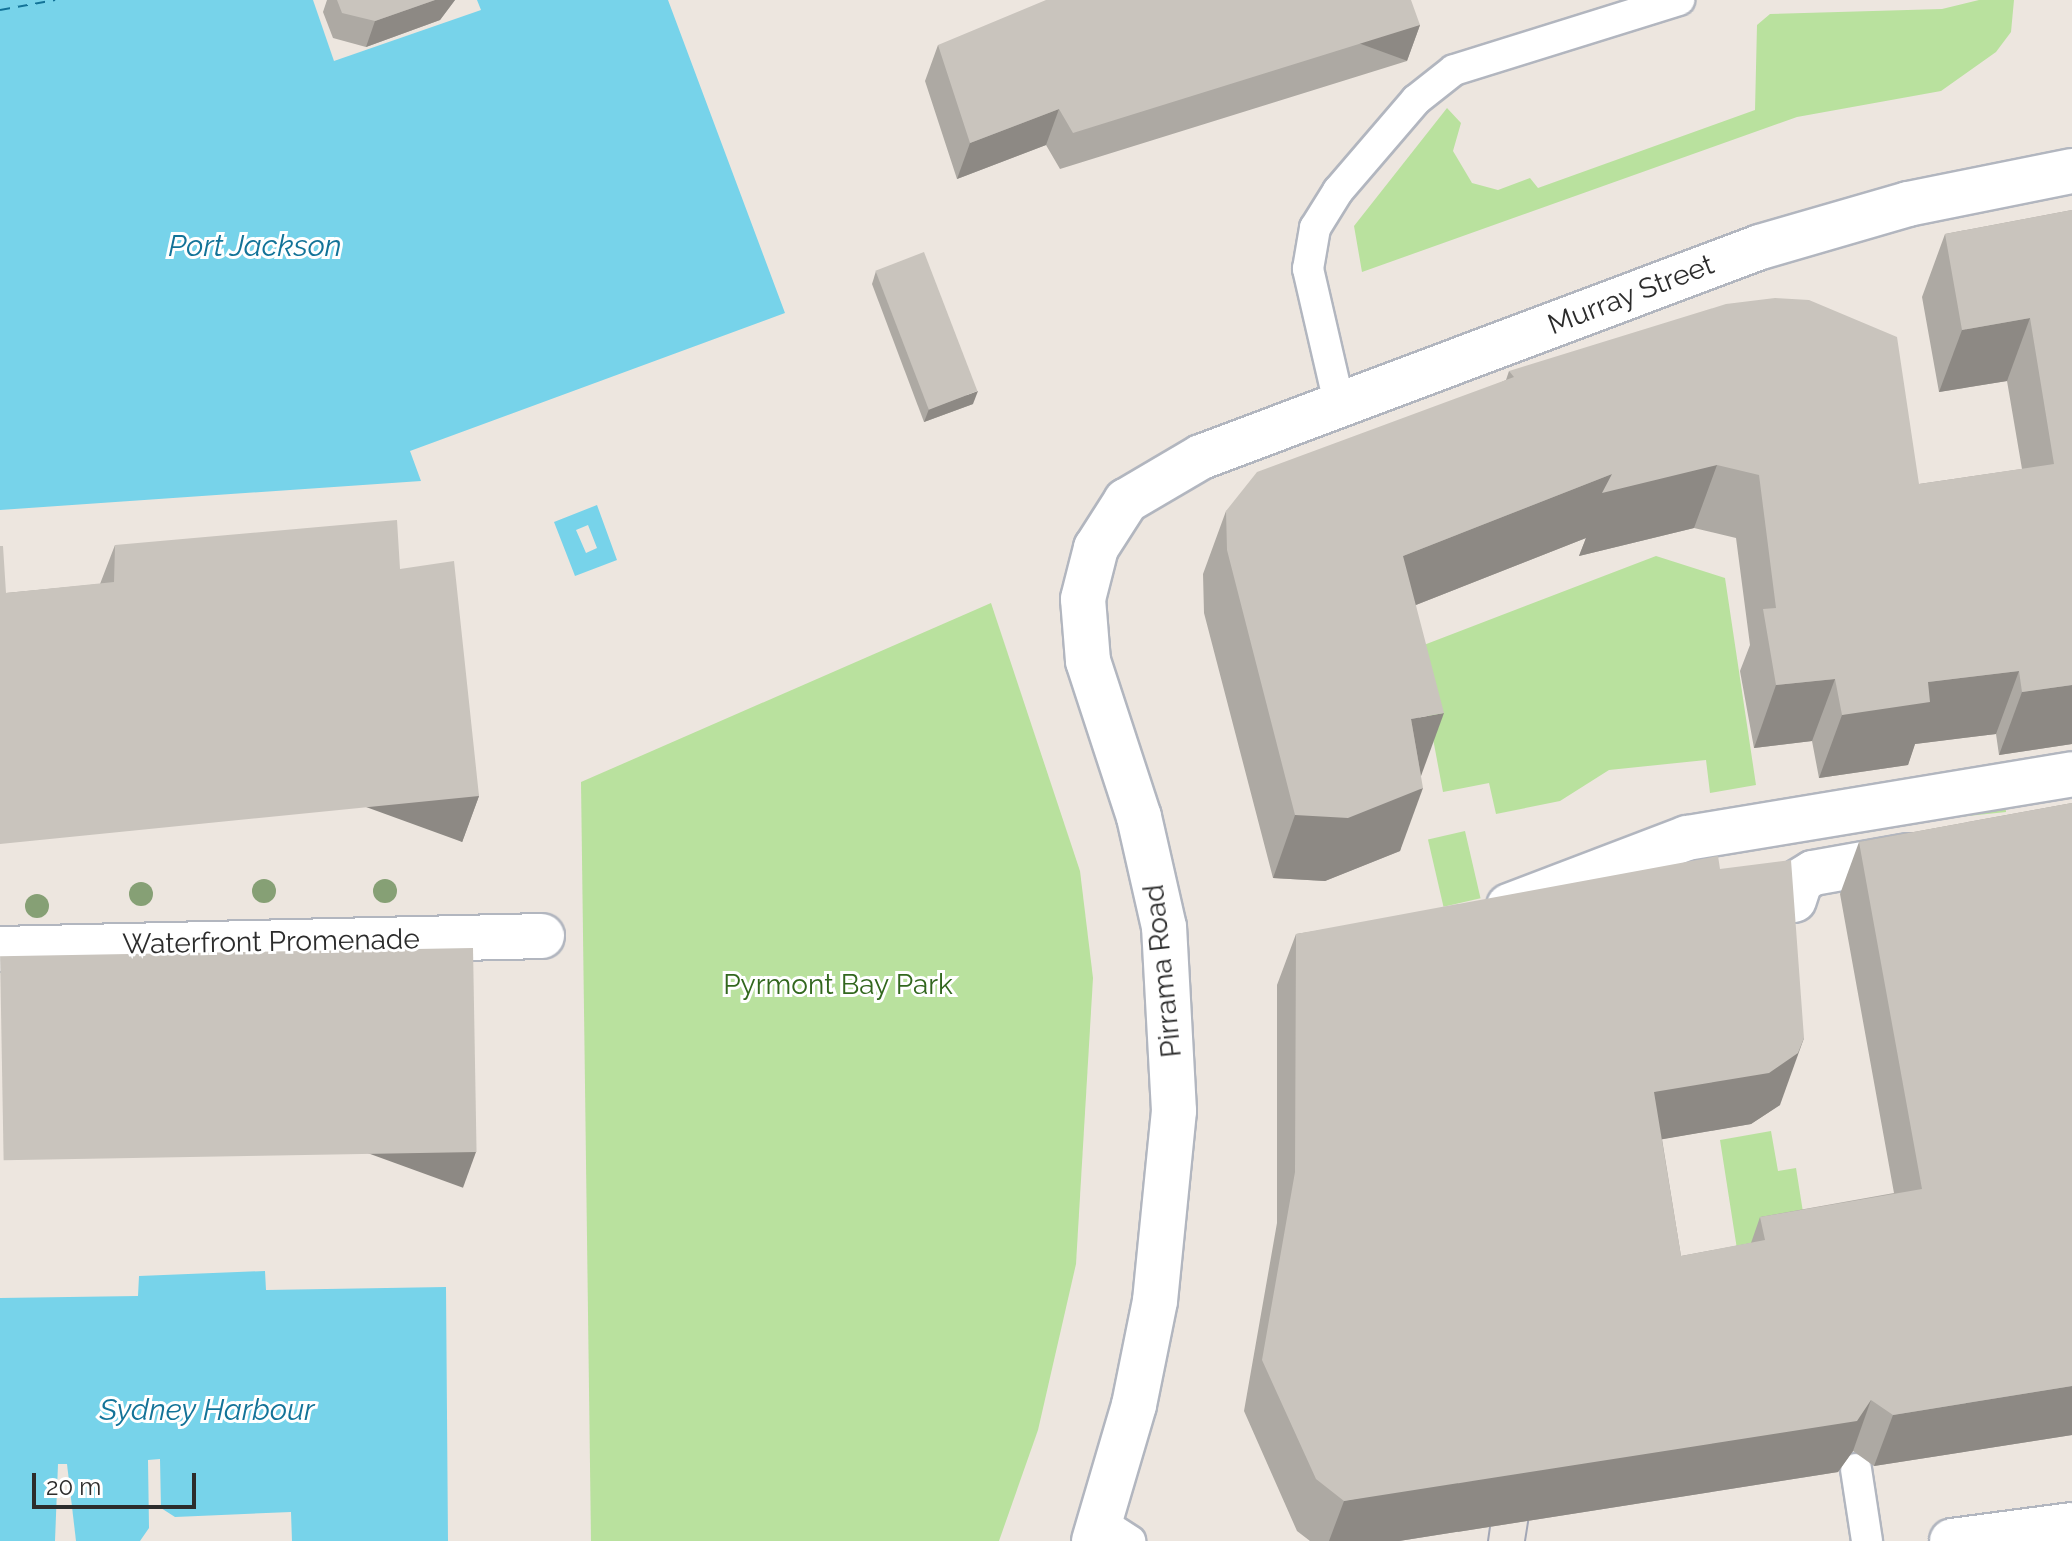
<!DOCTYPE html>
<style>
body{margin:0}
#map{position:relative;width:2072px;height:1541px;overflow:hidden;background:#ede6df;font-family:Raleway,sans-serif}
div>[style]{position:absolute}
.green>*{inset:0;background:#b9e19e;transform-origin:0 0}
.water>*{inset:0;background:#77d3ea}
.pier>*{inset:0;background:#ede6df}
.ferry>*{height:2px;margin-top:-1px;transform-origin:0;background:repeating-linear-gradient(90deg,#137398 0 10px,transparent 0 18px)}
.roads{filter:drop-shadow(2px 0 #b2b6bf) drop-shadow(-2px 0 #b2b6bf) drop-shadow(0 2px #b2b6bf) drop-shadow(0 -2px #b2b6bf)}
.lane>*{height:30px;margin:-15px;padding:0 15px;transform-origin:15px;border-radius:15px;background:#fff}
.street>*{height:44px;margin:-22px;padding:0 22px;transform-origin:22px;border-radius:22px;background:#fff}
.secondary>*{height:44px;margin:-22px;padding:0 22px;transform-origin:22px;border-radius:22px;background:#fff}
.tram>*{height:2px;margin:-1px;padding:0 1px;transform-origin:1px;border-radius:1px;background:#a2a6b5}
.trees>*{width:24px;height:24px;margin:-12px;border-radius:50%;background:#86a075}
.wall>*{inset:0;background:#ada9a3}
.shaded-wall>*{inset:0;background:#8d8984;transform-origin:0 0}
.building>*{inset:0;background:#c9c4bd;transform-origin:0 0}
span{translate:-50% -50%;white-space:nowrap;text-align:center;line-height:1.15;-webkit-text-stroke:6px #fff;paint-order:stroke}
.street-label{font-size:28px;color:#2c2c2c}
.park-label{font-size:28px;color:#32671e}
.water-label{font-size:30px;color:#137398;font-style:italic}
.scale{position:absolute;left:32px;top:1473px;width:164px;height:36px;box-sizing:border-box;border:4px solid #2c2c2c;border-top:0;padding-left:10px;font-size:24px;line-height:28px;white-space:nowrap;color:#2c2c2c;-webkit-text-stroke:6px #fff;paint-order:stroke}
</style>
<div id="map">
<div class="green">
<div style="clip-path:polygon(1979px 0,2014px 0,2011px 32px,1996px 52px,1941px 91px,1797px 117px,1362px 272px,1354px 226px,1447px 108px,1461px 123px,1453px 151px,1472px 183px,1498px 190px,1530px 178px,1538px 188px,1755px 110px,1757px 25px,1770px 14px,1942px 9px)"></div>
<div style="clip-path:polygon(1656px 556px,1725px 578px,1756px 785px,1710px 793px,1706px 760px,1609px 770px,1560px 801px,1496px 814px,1489px 783px,1443px 792px,1416px 648px)"></div>
<div style="clip-path:polygon(991px 603px,1080px 871px,1093px 978px,1076px 1264px,1038px 1430px,999px 1541px,591px 1541px,581px 782px)"></div>
<div style="left:2005px;top:802px;width:10px;height:227px;rotate:84deg"></div>
<div style="left:1465px;top:831px;width:69px;height:38px;rotate:77deg"></div>
<div style="clip-path:polygon(1771px 1131px,1778px 1171px,1796px 1168px,1809px 1250px,1739px 1262px,1720px 1140px)"></div>
</div>
<div class="water">
<div style="clip-path:polygon(0 0,668px 0,785px 313px,410px 451px,421px 481px,0 510px)"></div>
<div style="clip-path:polygon(evenodd,597px 505px,617px 560px,575px 576px,554px 522px,597px 505px,588px 525px,597px 548px,586px 553px,576px 530px,588px 525px)"></div>
<div style="clip-path:polygon(265px 1271px,266px 1290px,446px 1287px,448px 1541px,0 1541px,0 1298px,138px 1296px,139px 1276px)"></div>
</div>
<div class="pier">
<div style="clip-path:polygon(313px 0,477px 0,481px 10px,334px 61px)"></div>
<div style="clip-path:polygon(160px 1459px,161px 1508px,175px 1517px,291px 1512px,292px 1541px,140px 1541px,149px 1528px,148px 1460px)"></div>
<div style="clip-path:polygon(58px 1464px,67px 1464px,76px 1541px,55px 1541px)"></div>
</div>
<div class="ferry">
<div style="left:0;top:10px;width:56px;rotate:-10.3deg"></div>
</div>
<div class="roads">
<div class="lane">
<div style="left:1339px;top:403px;width:138px;rotate:-103deg"></div>
<div style="left:1308px;top:269px;width:42px;rotate:-80.3deg"></div>
<div style="left:1315px;top:228px;width:44px;rotate:-58.1deg"></div>
<div style="left:1338px;top:191px;width:120px;rotate:-49.4deg"></div>
<div style="left:1416px;top:100px;width:48px;rotate:-38.3deg"></div>
<div style="left:1454px;top:70px;width:236px;rotate:-17.3deg"></div>
<div style="left:1856px;top:1469px;width:73px;rotate:81.3deg"></div>
<div style="left:1101px;top:1522px;width:35px;rotate:33deg"></div>
</div>
<div class="street">
<div style="left:1794px;top:900px;width:20px;rotate:-72deg"></div>
<div style="left:1800px;top:881px;width:15px;rotate:-32deg"></div>
<div style="left:1813px;top:873px;width:97px;rotate:-10.1deg"></div>
<div style="left:1509px;top:906px;width:191px;rotate:-20.9deg"></div>
<div style="left:1687px;top:838px;width:390px;rotate:-9.4deg"></div>
<div style="left:0;top:949px;width:542px;rotate:-1.37deg"></div>
<div style="left:1094px;top:1541px;width:142px;rotate:-73.6deg"></div>
<div style="left:1134px;top:1405px;width:106px;rotate:-78.6deg"></div>
<div style="left:1155px;top:1301px;width:191px;rotate:-84.3deg"></div>
<div style="left:1174px;top:1111px;width:184px;rotate:-93.1deg"></div>
<div style="left:1164px;top:927px;width:113px;rotate:-102.8deg"></div>
<div style="left:1139px;top:817px;width:164px;rotate:-108.1deg"></div>
<div style="left:1088px;top:661px;width:62px;rotate:-94.6deg"></div>
<div style="left:1083px;top:599px;width:53px;rotate:-75.7deg"></div>
<div style="left:1096px;top:548px;width:56px;rotate:-57.4deg"></div>
<div style="left:1126px;top:501px;width:87px;rotate:-30.4deg"></div>
<div style="left:1952px;top:1541px;width:121px;rotate:-7.6deg"></div>
</div>
<div class="secondary">
<div style="left:1201px;top:457px;width:597px;rotate:-20.59deg"></div>
<div style="left:1760px;top:247px;width:154px;rotate:-16.2deg"></div>
<div style="left:1908px;top:204px;width:167px;rotate:-11.4deg"></div>
</div>
</div>
<div class="tram">
<div style="left:1488px;top:1541px;width:14px;rotate:-82deg"></div>
<div style="left:1525px;top:1541px;width:20px;rotate:-81deg"></div>
</div>
<div class="trees">
<div style="left:264px;top:891px"></div>
<div style="left:385px;top:891px"></div>
<div style="left:141px;top:894px"></div>
<div style="left:37px;top:906px"></div>
</div>
<div class="wall">
<div style="clip-path:polygon(327px 0,455px 0,440px 20px,366px 47px,333px 38px,323px 12px)"></div>
<div style="clip-path:polygon(1420px 25px,1407px 61px,1060px 169px,1046px 145px,957px 179px,925px 81px,938px 45px)"></div>
<div style="clip-path:polygon(2072px 210px,2072px 744px,1999px 755px,1996px 734px,1915px 744px,1908px 765px,1819px 778px,1812px 741px,1754px 748px,1740px 671px,1750px 645px,1736px 538px,1694px 528px,1579px 556px,1586px 538px,1416px 605px,1421px 776px,1400px 851px,1325px 881px,1273px 878px,1204px 613px,1203px 574px,1226px 511px,1506px 380px,1509px 371px,1919px 484px,2022px 469px,2007px 381px,1939px 392px,1922px 297px,1945px 234px)"></div>
<div style="clip-path:polygon(876px 271px,973px 404px,924px 422px,872px 284px)"></div>
<div style="clip-path:polygon(115px 545px,400px 569px,479px 796px,462px 842px,6px 593px,100px 584px)"></div>
<div style="clip-path:polygon(2072px 803px,2072px 1435px,1874px 1466px,1853px 1451px,1838px 1472px,1399px 1541px,1310px 1541px,1297px 1531px,1244px 1411px,1277px 1223px,1277px 985px,1296px 934px,1720px 869px,1780px 1105px,1751px 1124px,1662px 1139px,1681px 1256px,1751px 1243px,1760px 1217px,1894px 1193px,1840px 894px,1859px 842px)"></div>
</div>
<div class="shaded-wall">
<div style="clip-path:polygon(435px 0,455px 0,440px 20px,366px 47px,375px 21px)"></div>
<div style="left:1420px;top:25px;width:38px;height:363px;rotate:110deg"></div>
<div style="clip-path:polygon(1059px 109px,1046px 145px,957px 179px,970px 143px)"></div>
<div style="clip-path:polygon(2030px 318px,2007px 381px,1939px 392px,1962px 330px)"></div>
<div style="clip-path:polygon(978px 391px,973px 404px,924px 422px,929px 409px)"></div>
<div style="clip-path:polygon(1717px 465px,1694px 528px,1579px 556px,1586px 538px,1380px 619px,1403px 556px,1612px 474px)"></div>
<div style="clip-path:polygon(2019px 671px,1996px 734px,1915px 744px,1908px 765px,1819px 778px,1842px 715px,1928px 682px)"></div>
<div style="clip-path:polygon(1835px 679px,1812px 741px,1754px 748px,1776px 685px)"></div>
<div style="clip-path:polygon(2072px 685px,2072px 744px,1999px 755px,2022px 692px)"></div>
<div style="clip-path:polygon(1444px 713px,1421px 776px,1411px 719px)"></div>
<div style="clip-path:polygon(1423px 788px,1400px 851px,1325px 881px,1273px 878px,1295px 815px)"></div>
<div style="left:479px;top:796px;width:49px;height:481px;rotate:110deg"></div>
<div style="clip-path:polygon(1804px 1038px,1780px 1105px,1751px 1124px,1635px 1144px,1654px 1092px)"></div>
<div style="left:476px;top:1152px;width:38px;height:476px;rotate:110deg"></div>
<div style="clip-path:polygon(2072px 1386px,2072px 1435px,1874px 1466px,1893px 1415px)"></div>
<div style="clip-path:polygon(1871px 1400px,1853px 1451px,1838px 1472px,1399px 1541px,1329px 1541px,1344px 1501px)"></div>
</div>
<div class="building">
<div style="clip-path:polygon(337px 0,435px 0,375px 21px,342px 13px)"></div>
<div style="clip-path:polygon(1046px 0,1411px 0,1420px 25px,1073px 133px,1059px 109px,970px 143px,938px 45px)"></div>
<div style="clip-path:polygon(2072px 210px,2072px 685px,2022px 692px,2019px 671px,1928px 682px,1930px 702px,1842px 715px,1835px 679px,1776px 685px,1763px 609px,1776px 608px,1759px 475px,1717px 465px,1602px 493px,1612px 474px,1403px 556px,1444px 713px,1411px 719px,1423px 788px,1348px 818px,1295px 815px,1227px 550px,1226px 511px,1257px 472px,1514px 377px,1509px 371px,1726px 304px,1775px 298px,1809px 300px,1897px 337px,1919px 484px,2054px 464px,2030px 318px,1962px 330px,1945px 234px)"></div>
<div style="left:924px;top:252px;width:149px;height:52px;rotate:69deg"></div>
<div style="clip-path:polygon(397px 520px,400px 569px,454px 561px,479px 796px,0 844px,0 546px,3px 546px,6px 593px,114px 582px,115px 545px)"></div>
<div style="clip-path:polygon(2072px 803px,2072px 1386px,1893px 1415px,1871px 1400px,1857px 1421px,1344px 1501px,1316px 1479px,1262px 1360px,1295px 1172px,1296px 934px,1718px 856px,1720px 869px,1791px 860px,1804px 1038px,1798px 1053px,1769px 1073px,1654px 1092px,1681px 1256px,1765px 1240px,1760px 1217px,1922px 1189px,1859px 842px)"></div>
<div style="left:473px;top:948px;width:204px;height:473px;rotate:89deg"></div>
</div>
<div class="street-label">
<span style="left:1631px;top:295px;rotate:-21deg">Murray Street</span>
<span style="left:271px;top:942px;rotate:-1deg">Waterfront Promenade</span>
<span style="left:1163px;top:971px;rotate:-96deg">Pirrama Road</span>
</div>
<div class="park-label">
<span style="left:838px;top:985px">Pyrmont Bay Park</span>
</div>
<div class="water-label">
<span style="left:255px;top:246px">Port Jackson</span>
<span style="left:207px;top:1410px">Sydney Harbour</span>
</div>
<div class="scale">20 m</div>
</div>
